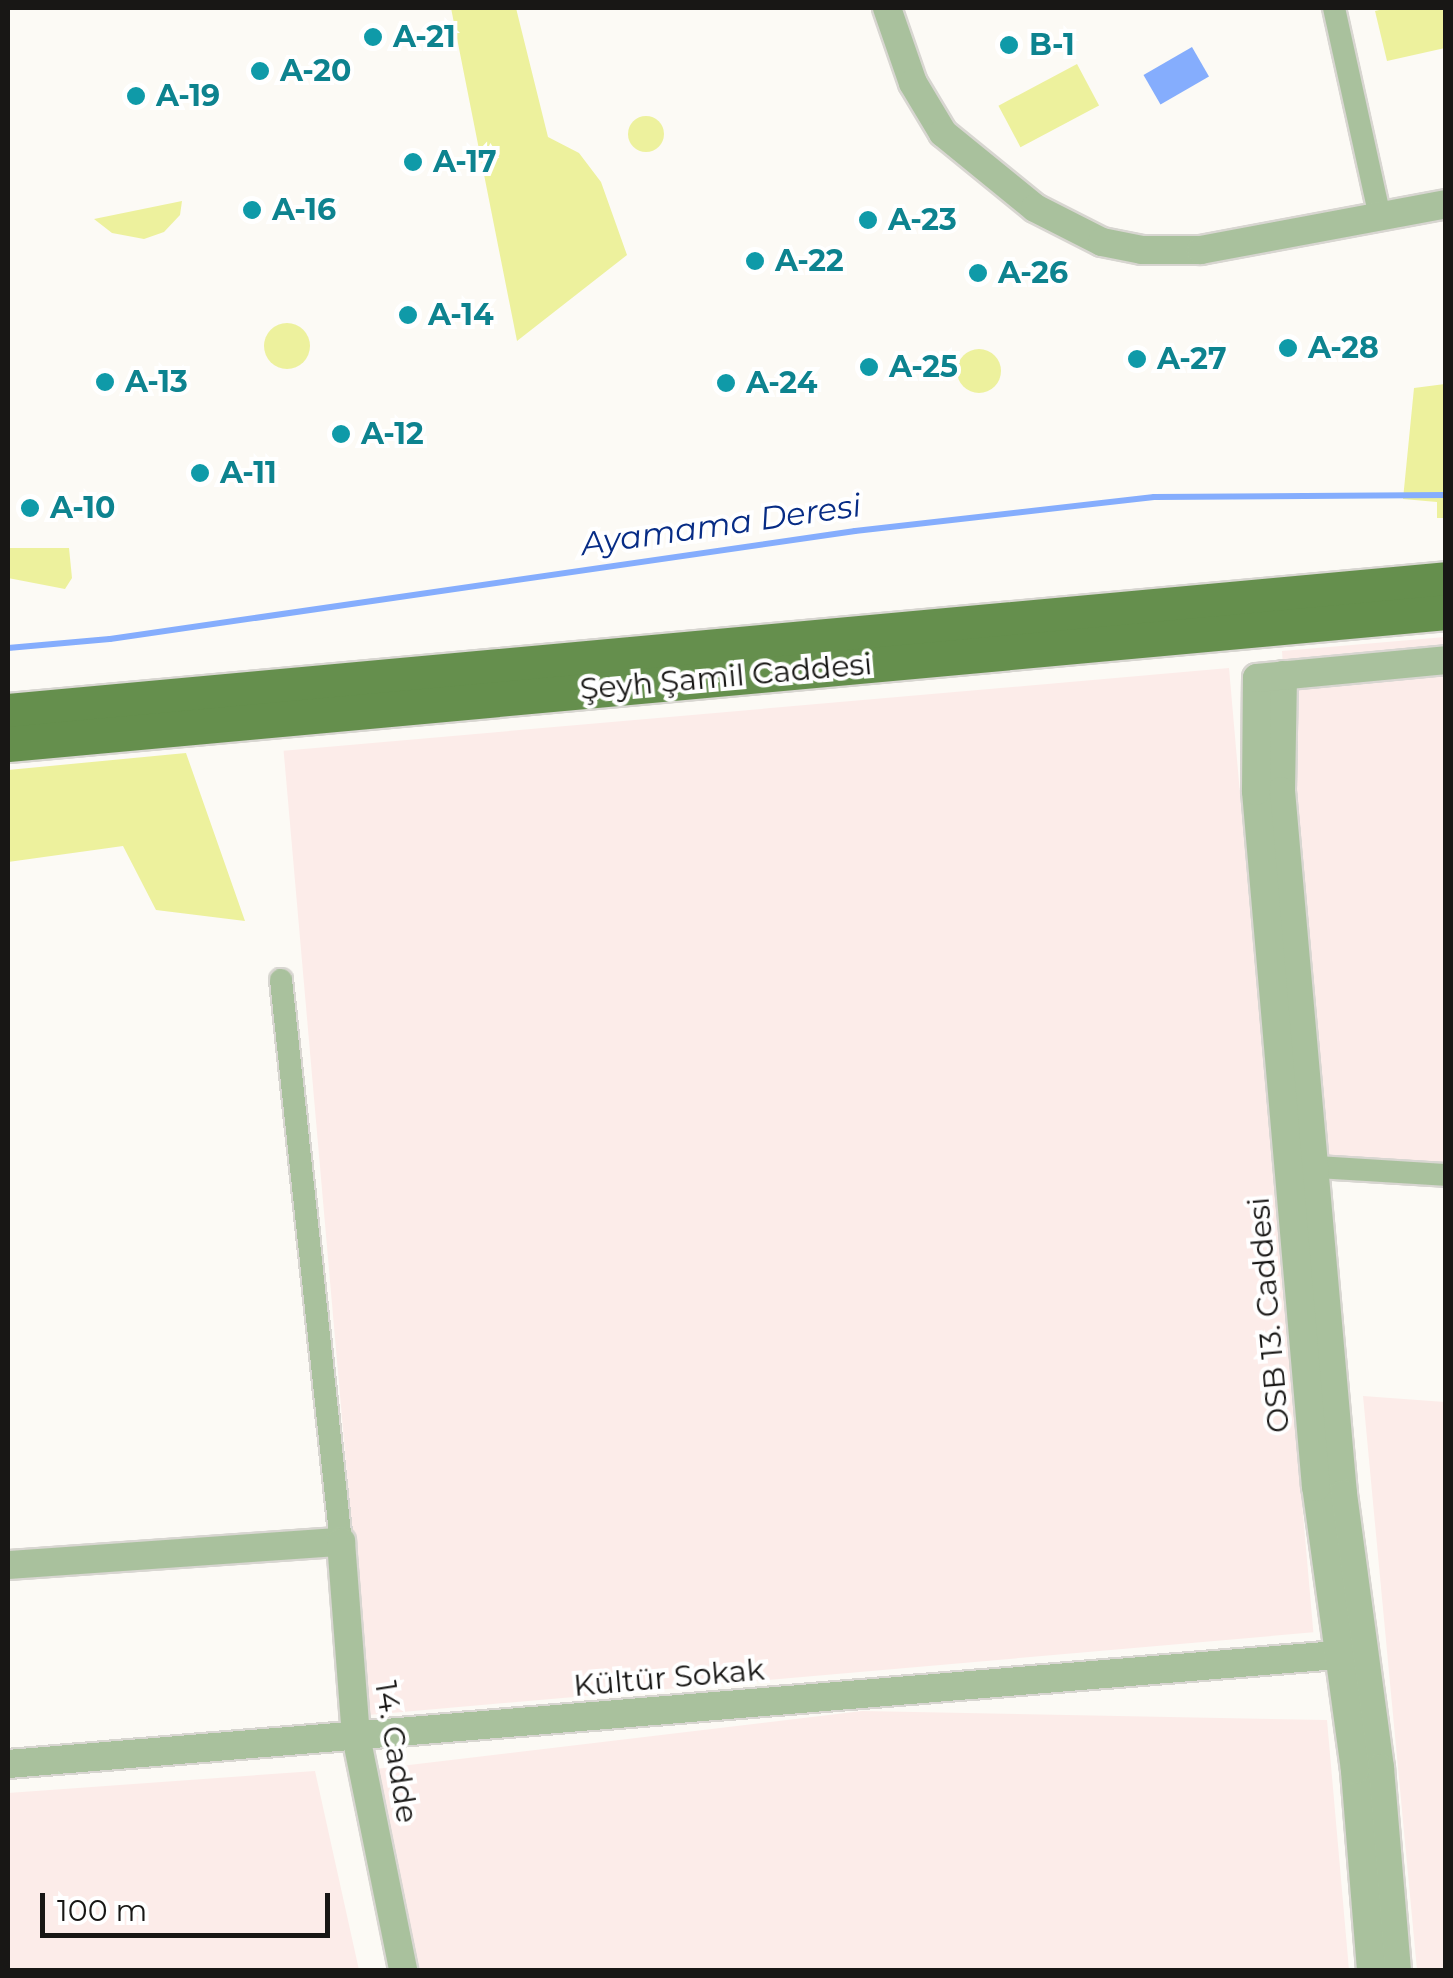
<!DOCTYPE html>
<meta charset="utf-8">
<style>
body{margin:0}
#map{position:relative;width:1453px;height:1978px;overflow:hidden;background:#fcfaf5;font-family:Montserrat,sans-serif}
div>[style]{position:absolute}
.industrial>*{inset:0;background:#fcece9;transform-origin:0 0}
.green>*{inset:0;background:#edf19d;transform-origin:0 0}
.round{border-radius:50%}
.water>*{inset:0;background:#85adfd;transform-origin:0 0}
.stream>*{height:6px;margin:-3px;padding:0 3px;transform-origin:3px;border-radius:3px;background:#85adfd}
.roads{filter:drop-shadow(2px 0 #d8d6d1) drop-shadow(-2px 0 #d8d6d1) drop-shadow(0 2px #d8d6d1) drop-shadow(0 -2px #d8d6d1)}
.minor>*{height:22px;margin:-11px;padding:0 11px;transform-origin:11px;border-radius:11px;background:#a9c19d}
.tertiary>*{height:28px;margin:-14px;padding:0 14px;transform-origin:14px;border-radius:14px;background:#a9c19d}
.primary>*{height:35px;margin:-17.5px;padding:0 17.5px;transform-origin:17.5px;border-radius:17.5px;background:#658f4d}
.dots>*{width:28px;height:28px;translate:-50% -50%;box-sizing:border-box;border:5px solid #fff;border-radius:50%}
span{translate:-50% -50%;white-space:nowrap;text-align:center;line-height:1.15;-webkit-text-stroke:8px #fff;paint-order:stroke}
.culture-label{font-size:30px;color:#0d838f;font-weight:700}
.left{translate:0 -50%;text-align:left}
.street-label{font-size:30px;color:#181715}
.water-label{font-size:32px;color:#072c85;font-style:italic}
.frame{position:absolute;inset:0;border:10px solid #181715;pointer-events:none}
.scale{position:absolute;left:40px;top:1893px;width:290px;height:45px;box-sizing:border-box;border:5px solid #181715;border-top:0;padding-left:12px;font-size:30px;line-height:35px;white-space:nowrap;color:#181715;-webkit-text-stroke:8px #fff;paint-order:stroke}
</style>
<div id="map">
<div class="industrial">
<div style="clip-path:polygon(1445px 637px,1445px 1163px,1313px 1155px,1282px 651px)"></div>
<div style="left:1229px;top:668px;width:968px;height:949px;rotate:85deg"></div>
<div style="clip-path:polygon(1363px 1396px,1445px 1402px,1445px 1970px,1417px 1970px)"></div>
<div style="clip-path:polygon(862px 1711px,1327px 1720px,1349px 1970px,409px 1970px,367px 1770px)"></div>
<div style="clip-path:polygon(315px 1771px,359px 1970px,8px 1970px,8px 1793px)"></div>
</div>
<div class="green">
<div style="clip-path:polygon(451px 8px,516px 8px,548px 137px,579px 153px,601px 182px,627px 255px,517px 341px)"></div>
<div style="clip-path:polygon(1388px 8px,1445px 8px,1445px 48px,1387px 61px,1375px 11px)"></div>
<div style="left:1077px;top:64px;width:47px;height:89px;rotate:62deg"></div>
<div class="round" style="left:628px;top:116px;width:36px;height:36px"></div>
<div style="clip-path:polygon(182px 201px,180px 215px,164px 232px,144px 239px,112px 233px,94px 219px)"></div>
<div class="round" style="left:264px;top:323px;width:46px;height:46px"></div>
<div class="round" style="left:957px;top:349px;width:44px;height:44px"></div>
<div style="clip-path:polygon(1445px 384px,1445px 518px,1437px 518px,1437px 502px,1403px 499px,1414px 388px)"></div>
<div style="clip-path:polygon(8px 548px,69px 548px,72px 578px,65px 589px,8px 578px)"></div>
<div style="clip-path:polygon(186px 753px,245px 921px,156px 910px,123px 846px,8px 862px,8px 770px)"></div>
</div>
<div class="water">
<div style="left:1192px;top:47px;width:34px;height:56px;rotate:60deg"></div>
</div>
<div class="stream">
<div style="left:8px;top:648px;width:102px;rotate:-5deg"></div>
<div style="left:110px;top:639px;width:753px;rotate:-8.25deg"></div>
<div style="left:855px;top:531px;width:301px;rotate:-6.5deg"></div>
<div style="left:1154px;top:497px;width:292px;rotate:-0.4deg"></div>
</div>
<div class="roads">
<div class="minor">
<div style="left:1334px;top:8px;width:214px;rotate:77.6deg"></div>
<div style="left:281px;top:980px;width:565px;rotate:83.91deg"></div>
<div style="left:1316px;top:1167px;width:130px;rotate:3.5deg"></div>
</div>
<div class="tertiary">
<div style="left:887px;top:8px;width:79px;rotate:70.9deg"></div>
<div style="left:913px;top:83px;width:58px;rotate:59deg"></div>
<div style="left:943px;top:133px;width:119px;rotate:39.2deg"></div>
<div style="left:1035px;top:208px;width:75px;rotate:26.9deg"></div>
<div style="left:1102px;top:242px;width:41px;rotate:11.3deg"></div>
<div style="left:1142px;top:250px;width:59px"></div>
<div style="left:1201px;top:250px;width:249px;rotate:-10.6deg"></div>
<div style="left:1283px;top:675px;width:116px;rotate:91deg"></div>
<div style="left:1281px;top:791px;width:706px;rotate:84.96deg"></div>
<div style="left:1343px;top:1494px;width:276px;rotate:82.3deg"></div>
<div style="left:1380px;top:1768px;width:203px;rotate:85.2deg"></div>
<div style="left:8px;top:1565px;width:334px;rotate:-4deg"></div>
<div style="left:341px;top:1542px;width:195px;rotate:85.6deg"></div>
<div style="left:356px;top:1736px;width:239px;rotate:78.6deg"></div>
<div style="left:8px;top:1764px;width:1333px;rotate:-4.69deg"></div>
<div style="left:1371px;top:1970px;width:201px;rotate:-94.6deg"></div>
<div style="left:1355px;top:1770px;width:286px;rotate:-97.8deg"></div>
<div style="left:1316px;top:1487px;width:699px;rotate:-94.93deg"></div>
<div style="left:1256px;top:791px;width:113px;rotate:-89.5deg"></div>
<div style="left:1257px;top:678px;width:190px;rotate:-5.4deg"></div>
</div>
<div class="primary">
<div style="left:8px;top:711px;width:1444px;rotate:-5.24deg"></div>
<div style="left:8px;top:744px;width:1444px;rotate:-5.24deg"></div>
</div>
</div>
<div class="dots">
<div style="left:373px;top:37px;background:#0f9aa8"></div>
<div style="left:1009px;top:45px;background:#0f9aa8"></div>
<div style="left:260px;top:71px;background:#0f9aa8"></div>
<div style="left:136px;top:96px;background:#0f9aa8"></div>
<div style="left:413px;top:162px;background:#0f9aa8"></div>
<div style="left:252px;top:210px;background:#0f9aa8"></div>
<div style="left:868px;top:220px;background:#0f9aa8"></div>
<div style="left:755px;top:261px;background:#0f9aa8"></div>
<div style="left:978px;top:273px;background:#0f9aa8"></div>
<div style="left:408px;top:315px;background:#0f9aa8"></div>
<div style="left:1288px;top:348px;background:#0f9aa8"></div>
<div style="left:1137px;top:359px;background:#0f9aa8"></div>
<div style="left:869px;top:367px;background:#0f9aa8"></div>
<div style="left:105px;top:382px;background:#0f9aa8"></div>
<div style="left:726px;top:383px;background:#0f9aa8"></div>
<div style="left:341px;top:434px;background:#0f9aa8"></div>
<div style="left:200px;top:473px;background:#0f9aa8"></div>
<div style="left:30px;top:508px;background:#0f9aa8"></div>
</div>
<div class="culture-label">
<span class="left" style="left:393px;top:37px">A-21</span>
<span class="left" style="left:1029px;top:45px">B-1</span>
<span class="left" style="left:280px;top:71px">A-20</span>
<span class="left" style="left:156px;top:96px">A-19</span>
<span class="left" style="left:433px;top:162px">A-17</span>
<span class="left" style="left:272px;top:210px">A-16</span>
<span class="left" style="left:888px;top:220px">A-23</span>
<span class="left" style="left:775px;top:261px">A-22</span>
<span class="left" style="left:998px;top:273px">A-26</span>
<span class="left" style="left:428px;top:315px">A-14</span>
<span class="left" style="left:1308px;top:348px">A-28</span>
<span class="left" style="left:1157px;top:359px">A-27</span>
<span class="left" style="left:889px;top:367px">A-25</span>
<span class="left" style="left:125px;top:382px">A-13</span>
<span class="left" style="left:746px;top:383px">A-24</span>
<span class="left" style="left:361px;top:434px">A-12</span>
<span class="left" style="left:220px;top:473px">A-11</span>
<span class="left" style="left:50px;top:508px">A-10</span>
</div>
<div class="street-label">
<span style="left:726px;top:677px;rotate:-5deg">Şeyh Şamil Caddesi</span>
<span style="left:1269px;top:1315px;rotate:-95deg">OSB 13. Caddesi</span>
<span style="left:669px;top:1678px;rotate:-5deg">Kültür Sokak</span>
<span style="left:396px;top:1752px;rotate:81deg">14. Cadde</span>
</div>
<div class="water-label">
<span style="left:721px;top:525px;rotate:-8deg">Ayamama Deresi</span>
</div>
<div class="frame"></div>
<div class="scale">100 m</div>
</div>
